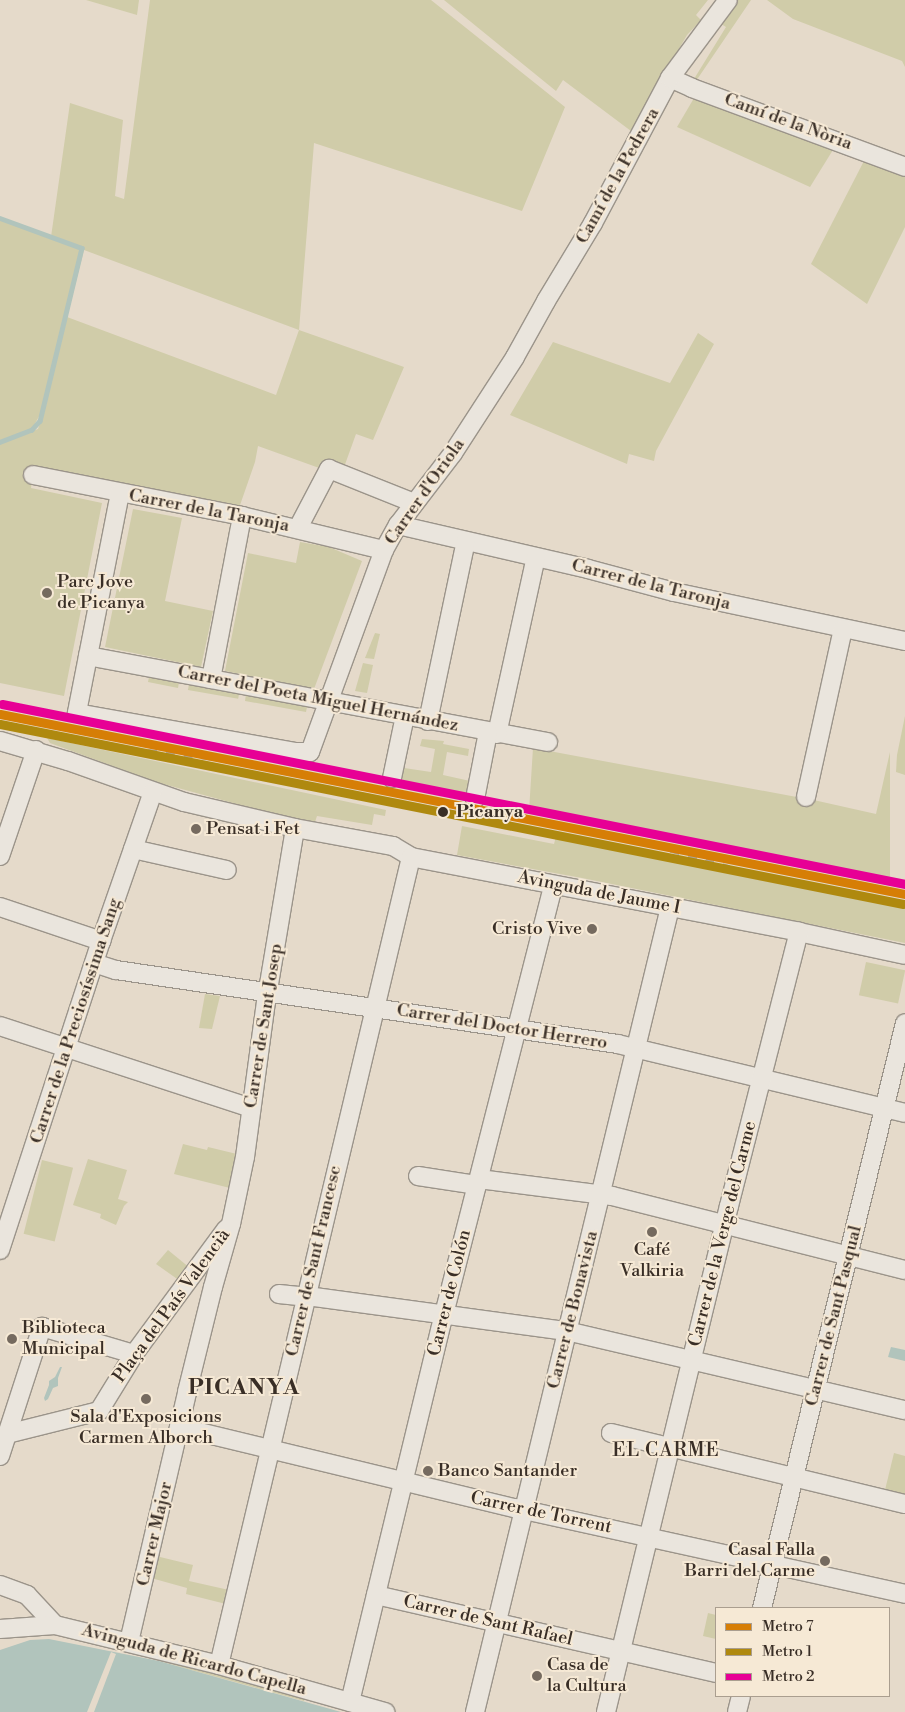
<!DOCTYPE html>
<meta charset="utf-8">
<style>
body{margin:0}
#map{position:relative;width:905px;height:1712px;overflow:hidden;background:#e5daca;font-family:"Libre Bodoni",serif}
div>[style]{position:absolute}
.green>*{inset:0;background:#d0cca9;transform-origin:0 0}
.water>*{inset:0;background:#b1c4bc}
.pier>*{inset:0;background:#e5daca}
.stream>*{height:4.5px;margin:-2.25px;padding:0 2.25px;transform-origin:2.25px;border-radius:2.25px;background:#b1c4bc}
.roads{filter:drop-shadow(1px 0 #9b948a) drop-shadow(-1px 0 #9b948a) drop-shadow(0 1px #9b948a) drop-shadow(0 -1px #9b948a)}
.minor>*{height:18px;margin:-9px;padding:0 9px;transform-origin:9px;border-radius:9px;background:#eae5dd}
.rail>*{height:4px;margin-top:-2px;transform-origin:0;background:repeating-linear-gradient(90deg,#aba6a0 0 9px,transparent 0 18px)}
.metro-1>*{height:9px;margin:-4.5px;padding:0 4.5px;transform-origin:4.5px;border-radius:4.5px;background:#d67e06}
.metro-2>*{height:9px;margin:-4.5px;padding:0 4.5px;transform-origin:4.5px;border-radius:4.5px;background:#af890f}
.metro-3>*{height:9px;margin:-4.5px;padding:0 4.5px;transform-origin:4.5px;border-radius:4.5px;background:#e70095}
.dots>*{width:14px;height:14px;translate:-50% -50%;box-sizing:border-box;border:2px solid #f6e9d5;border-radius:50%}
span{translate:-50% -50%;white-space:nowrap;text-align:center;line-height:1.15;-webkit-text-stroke:4px #f6e9d5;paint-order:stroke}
.street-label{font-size:18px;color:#392e26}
.poi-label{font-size:18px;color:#392e26}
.left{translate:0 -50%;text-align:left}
.right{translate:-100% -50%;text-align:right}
.stop-label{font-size:18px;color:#392e26;font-weight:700}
.neighbourhood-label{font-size:19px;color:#392e26;letter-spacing:1px}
.district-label{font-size:22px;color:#392e26;font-weight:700;letter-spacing:1px}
.legend{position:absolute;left:715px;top:1607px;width:175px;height:90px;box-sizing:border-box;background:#f6e9d5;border:1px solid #aa9e8f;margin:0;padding:6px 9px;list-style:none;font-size:15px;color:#392e26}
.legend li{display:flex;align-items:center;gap:10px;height:25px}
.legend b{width:25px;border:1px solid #aa9e8f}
</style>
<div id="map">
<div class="green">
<div style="clip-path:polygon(86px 0,139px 0,137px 15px)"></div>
<div style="clip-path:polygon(evenodd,150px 0,431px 0,565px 107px,522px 211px,314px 143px,299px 330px,404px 367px,373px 440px,356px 434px,343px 470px,322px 469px,258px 446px,255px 462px,239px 508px,34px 468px,31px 488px,102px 503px,64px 696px,0 683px,0 443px,38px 429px,47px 402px,32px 429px,0 441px,0 218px,51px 237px,70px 103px,123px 120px,115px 196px,124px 199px,150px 0,84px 250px,299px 330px,276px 395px,67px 317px,84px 250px)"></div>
<div style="clip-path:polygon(444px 0,708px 0,696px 15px,701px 20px,687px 35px,631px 131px,563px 80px,556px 91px)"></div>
<div style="clip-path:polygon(737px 0,751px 0,696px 81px,694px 79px,726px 27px,718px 22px)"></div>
<div style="clip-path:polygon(767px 0,905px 0,905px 67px,902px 61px,793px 19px)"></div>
<div style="clip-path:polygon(697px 93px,836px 145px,810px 187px,677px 127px)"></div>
<div style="clip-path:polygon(866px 157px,905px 173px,905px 227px,867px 304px,811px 264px)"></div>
<div style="clip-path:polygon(698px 333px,714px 344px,656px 451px,654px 461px,629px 454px,627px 464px,510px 415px,553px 342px,670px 383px)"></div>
<div style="clip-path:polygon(133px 509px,182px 518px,165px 601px,213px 611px,201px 667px,105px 647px)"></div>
<div style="clip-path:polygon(300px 542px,329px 547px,362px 561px,314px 689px,225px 671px,248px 553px,296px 563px)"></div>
<div style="clip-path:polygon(375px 633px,380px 634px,374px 659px,365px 658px)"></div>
<div style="clip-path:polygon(363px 663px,373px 665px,367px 693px,355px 691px)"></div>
<div style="clip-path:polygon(149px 677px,179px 682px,178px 688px,148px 682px)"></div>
<div style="left:189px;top:684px;width:51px;height:6px;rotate:10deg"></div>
<div style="clip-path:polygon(246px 694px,307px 707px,306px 712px,245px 701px)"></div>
<div style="clip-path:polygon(905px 716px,905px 775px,896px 772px,897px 755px)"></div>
<div style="clip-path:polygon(47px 738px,386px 810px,385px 816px,374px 814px,372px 825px,317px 816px,314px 825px,156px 782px,50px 743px)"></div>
<div style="clip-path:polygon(422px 739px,444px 741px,443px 744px,469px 749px,468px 756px,447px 752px,443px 775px,470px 781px,467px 798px,401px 785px,404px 768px,431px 772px,435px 749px,420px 746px)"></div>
<div style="clip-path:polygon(533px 748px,818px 801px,876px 814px,890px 752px,890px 885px,529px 811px)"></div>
<div style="clip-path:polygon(462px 826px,554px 844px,556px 836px,905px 906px,905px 943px,582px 878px,457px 855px)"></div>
<div style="left:866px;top:962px;width:40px;height:34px;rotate:12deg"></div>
<div style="clip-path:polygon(205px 994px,220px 996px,212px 1029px,199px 1028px)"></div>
<div style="clip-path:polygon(183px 1144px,207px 1150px,208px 1147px,241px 1155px,234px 1189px,174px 1174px)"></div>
<div style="clip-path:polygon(88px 1159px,127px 1170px,118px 1199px,128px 1202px,124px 1206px,116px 1225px,100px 1218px,101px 1214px,73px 1205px)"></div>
<div style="left:42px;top:1160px;width:32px;height:76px;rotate:14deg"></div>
<div style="clip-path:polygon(168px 1250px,190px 1268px,180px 1281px,156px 1264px)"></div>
<div style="clip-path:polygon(894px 1453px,905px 1456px,905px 1495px,885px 1490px)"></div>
<div style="clip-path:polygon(156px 1556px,193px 1565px,189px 1581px,229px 1590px,226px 1604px,186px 1594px,187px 1588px,151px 1578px)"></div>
<div style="clip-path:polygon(708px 1613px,716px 1615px,716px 1639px,703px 1636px)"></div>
<div style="clip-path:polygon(160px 1656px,305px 1697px,304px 1701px,159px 1661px)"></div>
</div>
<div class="water">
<div style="clip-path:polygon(891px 1347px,905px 1350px,905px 1361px,888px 1357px)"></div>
<div style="clip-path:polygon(60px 1367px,62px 1367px,58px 1378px,58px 1386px,53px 1388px,48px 1399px,45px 1401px,44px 1398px,49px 1385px,49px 1381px,55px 1377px)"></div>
<div style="clip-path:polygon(49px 1639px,159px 1661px,341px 1712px,0 1712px,0 1650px,30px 1640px)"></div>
</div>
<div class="pier">
<div style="clip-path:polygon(111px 1652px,116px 1654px,94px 1712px,87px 1712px)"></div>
</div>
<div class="stream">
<div style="left:0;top:218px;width:87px;rotate:20.1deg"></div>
<div style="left:82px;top:248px;width:178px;rotate:103.6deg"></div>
<div style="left:40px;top:421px;width:12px;rotate:132deg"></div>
<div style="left:32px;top:430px;width:34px;rotate:159deg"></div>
</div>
<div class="roads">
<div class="minor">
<div style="left:670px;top:78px;width:24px;rotate:24deg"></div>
<div style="left:692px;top:88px;width:227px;rotate:20.3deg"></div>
<div style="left:33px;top:475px;width:213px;rotate:11.1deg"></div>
<div style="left:242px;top:516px;width:146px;rotate:13.5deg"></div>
<div style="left:120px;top:493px;width:224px;rotate:101.1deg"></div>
<div style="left:77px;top:713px;width:221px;rotate:10.1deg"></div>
<div style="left:295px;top:752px;width:15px"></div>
<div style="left:310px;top:752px;width:215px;rotate:-69.9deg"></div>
<div style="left:384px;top:550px;width:29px;rotate:-61deg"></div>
<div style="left:398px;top:525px;width:91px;rotate:-52.6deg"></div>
<div style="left:453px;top:453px;width:114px;rotate:-57.1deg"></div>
<div style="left:515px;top:357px;width:64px;rotate:-61deg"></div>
<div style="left:546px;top:301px;width:91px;rotate:-58.9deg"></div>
<div style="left:593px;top:223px;width:164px;rotate:-62deg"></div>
<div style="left:670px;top:78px;width:97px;rotate:-53.4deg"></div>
<div style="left:398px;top:525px;width:195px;rotate:13deg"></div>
<div style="left:588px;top:569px;width:89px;rotate:15deg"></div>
<div style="left:674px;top:592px;width:236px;rotate:12deg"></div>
<div style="left:298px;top:528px;width:67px;rotate:-62.3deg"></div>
<div style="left:329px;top:469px;width:92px;rotate:21.8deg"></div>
<div style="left:88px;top:656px;width:468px;rotate:10.6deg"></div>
<div style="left:211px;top:679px;width:166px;rotate:-79.2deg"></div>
<div style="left:428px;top:721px;width:184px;rotate:-78.1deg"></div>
<div style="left:497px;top:734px;width:181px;rotate:-77.6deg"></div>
<div style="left:0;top:741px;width:71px;rotate:16.4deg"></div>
<div style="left:68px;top:761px;width:123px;rotate:19.5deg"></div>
<div style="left:184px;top:802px;width:114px;rotate:13.2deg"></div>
<div style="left:295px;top:828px;width:100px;rotate:10.4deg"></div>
<div style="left:393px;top:846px;width:21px;rotate:31deg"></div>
<div style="left:411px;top:857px;width:395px;rotate:10.9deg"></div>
<div style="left:799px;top:932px;width:108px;rotate:12.2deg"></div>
<div style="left:392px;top:778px;width:63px;rotate:-78.2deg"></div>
<div style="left:806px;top:797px;width:172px;rotate:-77.6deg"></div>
<div style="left:475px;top:799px;width:68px;rotate:-79deg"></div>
<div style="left:133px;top:849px;width:96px;rotate:12.6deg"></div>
<div style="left:0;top:856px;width:112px;rotate:-71.2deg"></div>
<div style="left:0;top:907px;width:107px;rotate:18.6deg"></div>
<div style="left:94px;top:963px;width:23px;rotate:18deg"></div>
<div style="left:116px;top:970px;width:507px;rotate:8.39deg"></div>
<div style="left:618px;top:1044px;width:295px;rotate:13.5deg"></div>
<div style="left:0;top:1026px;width:264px;rotate:18.1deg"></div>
<div style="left:418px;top:1176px;width:60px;rotate:8.7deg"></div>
<div style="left:479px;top:1179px;width:134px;rotate:7.3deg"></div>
<div style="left:612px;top:1196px;width:302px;rotate:14.2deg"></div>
<div style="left:0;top:1250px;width:325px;rotate:-71.9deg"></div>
<div style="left:101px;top:941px;width:158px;rotate:-70.8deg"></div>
<div style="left:279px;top:1294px;width:27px;rotate:6deg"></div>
<div style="left:307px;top:1296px;width:262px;rotate:7.7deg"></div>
<div style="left:567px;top:1331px;width:347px;rotate:13.2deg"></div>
<div style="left:179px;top:1427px;width:346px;rotate:13.6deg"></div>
<div style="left:515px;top:1508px;width:399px;rotate:12.4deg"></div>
<div style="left:611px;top:1433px;width:302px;rotate:13.6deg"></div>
<div style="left:7px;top:1434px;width:95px;rotate:-14deg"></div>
<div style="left:99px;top:1411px;width:67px;rotate:-58.4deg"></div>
<div style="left:134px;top:1354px;width:155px;rotate:-53.6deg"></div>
<div style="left:0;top:1456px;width:136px;rotate:-72deg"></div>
<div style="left:42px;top:1327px;width:96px;rotate:16.4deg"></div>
<div style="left:0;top:1585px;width:29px;rotate:20deg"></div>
<div style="left:27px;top:1595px;width:41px;rotate:47deg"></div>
<div style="left:376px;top:1595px;width:349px;rotate:12.9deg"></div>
<div style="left:762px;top:1608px;width:602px;rotate:-76.26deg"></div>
<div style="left:0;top:1629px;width:55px;rotate:-4.2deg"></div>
<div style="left:55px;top:1625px;width:169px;rotate:13.7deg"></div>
<div style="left:219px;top:1665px;width:173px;rotate:15.8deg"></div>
<div style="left:129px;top:1642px;width:257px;rotate:-76.9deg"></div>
<div style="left:187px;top:1392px;width:108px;rotate:-76.1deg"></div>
<div style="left:213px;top:1287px;width:66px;rotate:-74.1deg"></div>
<div style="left:231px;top:1224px;width:68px;rotate:-78.2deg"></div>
<div style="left:245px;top:1157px;width:156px;rotate:-82.3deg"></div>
<div style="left:266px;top:1002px;width:176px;rotate:-80.5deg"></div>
<div style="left:219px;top:1665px;width:830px;rotate:-76.63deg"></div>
<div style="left:350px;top:1702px;width:391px;rotate:-76.4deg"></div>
<div style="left:442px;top:1322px;width:451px;rotate:-75.7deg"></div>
<div style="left:475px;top:1712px;width:828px;rotate:-76.38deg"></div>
<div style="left:606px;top:1712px;width:521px;rotate:-76.34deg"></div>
<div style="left:729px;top:1206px;width:283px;rotate:-75.7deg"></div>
<div style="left:737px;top:1712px;width:16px;rotate:-76deg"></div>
</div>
</div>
<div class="rail">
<div style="left:148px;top:751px;width:85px;rotate:6.8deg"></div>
<div style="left:636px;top:841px;width:97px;rotate:15.6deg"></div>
</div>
<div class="metro-1">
<div style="left:0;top:714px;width:923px;rotate:11.25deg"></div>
</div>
<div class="metro-2">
<div style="left:0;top:724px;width:921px;rotate:11.27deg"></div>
</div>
<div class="metro-3">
<div style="left:2px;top:704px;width:921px;rotate:11.27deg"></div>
</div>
<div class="dots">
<div style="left:47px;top:593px;background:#756a5f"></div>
<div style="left:443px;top:812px;background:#392e26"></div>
<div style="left:196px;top:829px;background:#756a5f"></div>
<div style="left:592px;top:929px;background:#756a5f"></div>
<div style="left:652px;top:1232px;background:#756a5f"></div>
<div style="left:12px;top:1339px;background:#756a5f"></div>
<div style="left:146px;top:1399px;background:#756a5f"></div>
<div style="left:428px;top:1471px;background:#756a5f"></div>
<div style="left:825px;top:1561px;background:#756a5f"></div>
<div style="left:537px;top:1676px;background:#756a5f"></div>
</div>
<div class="street-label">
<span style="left:788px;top:122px;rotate:20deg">Camí de la Nòria</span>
<span style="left:618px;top:176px;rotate:-61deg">Camí de la Pedrera</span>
<span style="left:425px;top:492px;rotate:-55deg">Carrer d'Oriola</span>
<span style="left:209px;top:511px;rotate:11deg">Carrer de la Taronja</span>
<span style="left:651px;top:585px;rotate:14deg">Carrer de la Taronja</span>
<span style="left:318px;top:699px;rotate:11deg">Carrer del Poeta Miguel Hernández</span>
<span style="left:599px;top:893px;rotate:11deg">Avinguda de Jaume I</span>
<span style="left:76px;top:1021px;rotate:-72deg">Carrer de la Preciosíssima Sang</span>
<span style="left:264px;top:1026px;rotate:-81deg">Carrer de Sant Josep</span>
<span style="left:502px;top:1027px;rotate:9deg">Carrer del Doctor Herrero</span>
<span style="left:723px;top:1234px;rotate:-76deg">Carrer de la Verge del Carme</span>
<span style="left:314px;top:1261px;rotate:-77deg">Carrer de Sant Francesc</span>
<span style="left:450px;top:1293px;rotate:-76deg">Carrer de Colón</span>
<span style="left:172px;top:1306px;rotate:-54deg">Plaça del País Valencià</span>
<span style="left:573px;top:1310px;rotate:-76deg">Carrer de Bonavista</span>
<span style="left:834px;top:1316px;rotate:-76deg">Carrer de Sant Pasqual</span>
<span style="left:541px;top:1513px;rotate:12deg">Carrer de Torrent</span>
<span style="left:155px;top:1534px;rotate:-77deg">Carrer Major</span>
<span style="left:488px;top:1621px;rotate:13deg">Carrer de Sant Rafael</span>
<span style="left:194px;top:1660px;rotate:15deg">Avinguda de Ricardo Capella</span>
</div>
<div class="poi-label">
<span class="left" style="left:57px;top:593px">Parc Jove<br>de Picanya</span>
<span class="left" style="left:206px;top:829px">Pensat i Fet</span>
<span class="right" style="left:582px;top:929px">Cristo Vive</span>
<span style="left:652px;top:1261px">Café<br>Valkiria</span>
<span class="left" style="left:22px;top:1339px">Biblioteca<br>Municipal</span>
<span style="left:146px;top:1428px">Sala d'Exposicions<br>Carmen Alborch</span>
<span class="left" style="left:438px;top:1471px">Banco Santander</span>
<span class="right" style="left:815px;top:1561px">Casal Falla<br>Barri del Carme</span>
<span class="left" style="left:547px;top:1676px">Casa de<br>la Cultura</span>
</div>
<div class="stop-label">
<span class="left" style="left:456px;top:812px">Picanya</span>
</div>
<div class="neighbourhood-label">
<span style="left:666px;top:1451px">EL CARME</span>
</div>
<div class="district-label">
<span style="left:244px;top:1388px">PICANYA</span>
</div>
<ul class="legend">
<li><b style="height:6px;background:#d67e06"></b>Metro 7</li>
<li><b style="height:6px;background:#af890f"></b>Metro 1</li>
<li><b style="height:6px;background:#e70095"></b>Metro 2</li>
</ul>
</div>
